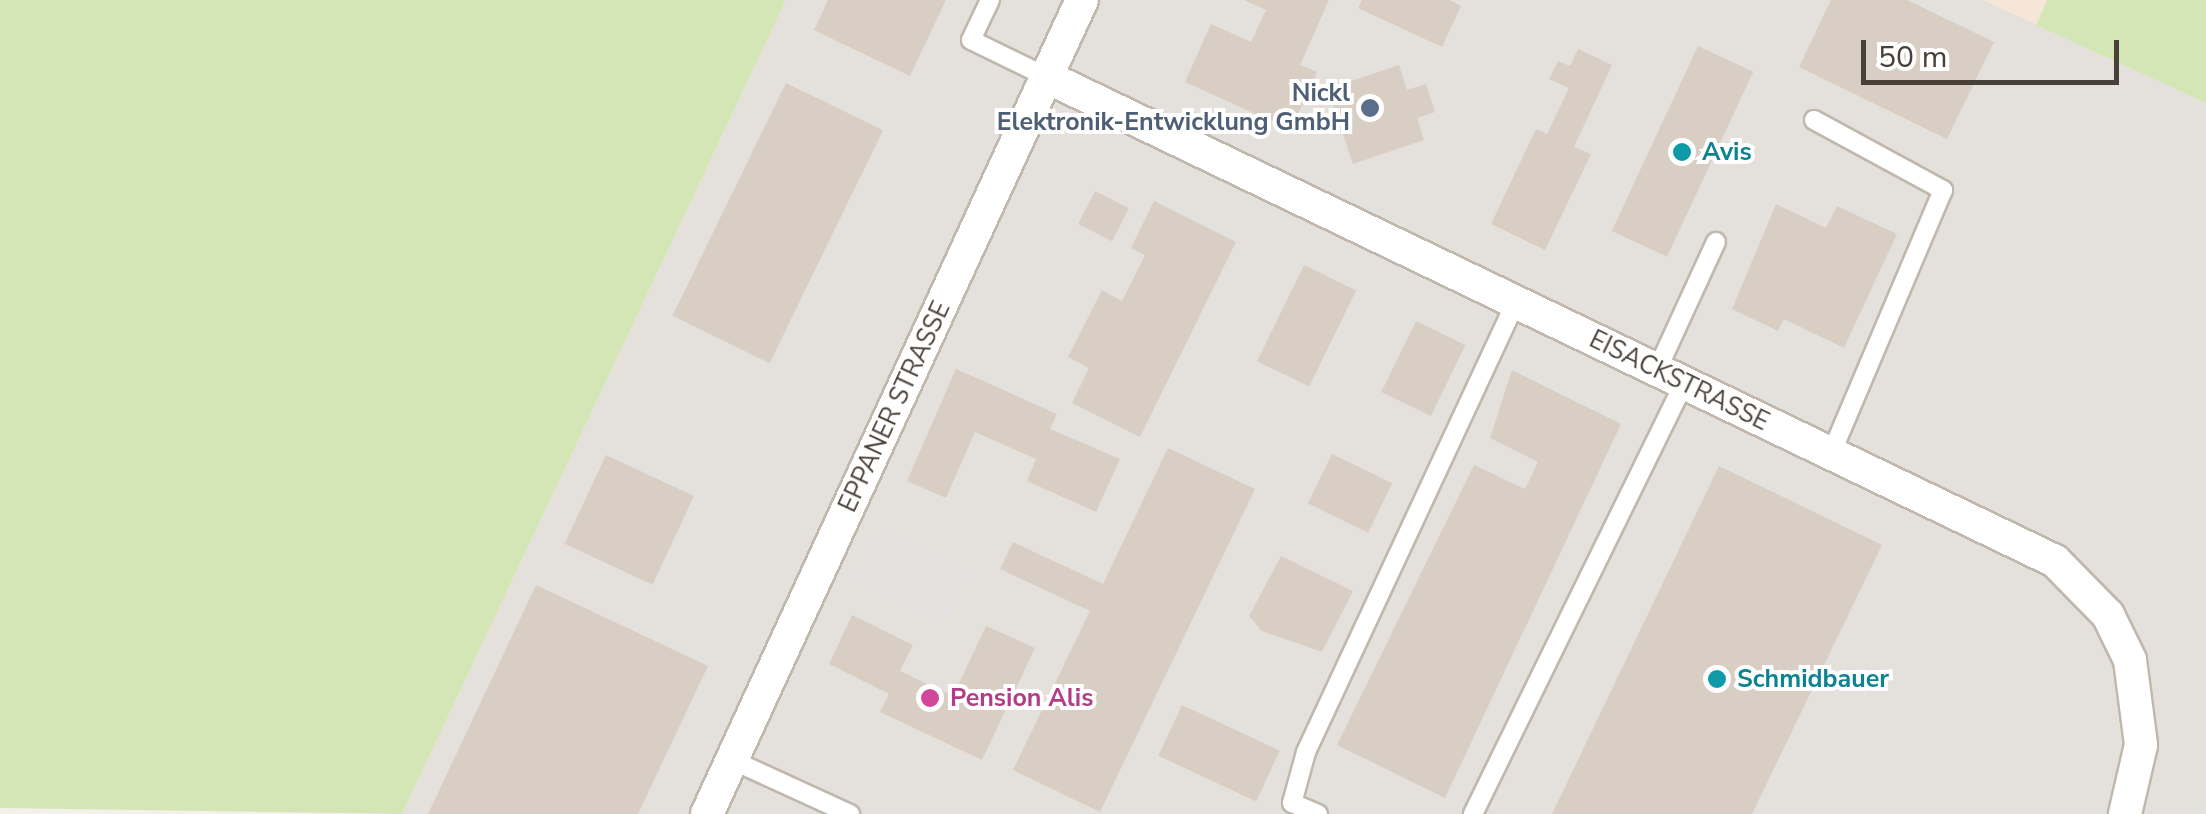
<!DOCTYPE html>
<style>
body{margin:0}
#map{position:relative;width:2206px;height:814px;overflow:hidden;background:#f4f1eb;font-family:"Nunito Sans",sans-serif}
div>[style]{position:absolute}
.commercial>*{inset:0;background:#f5e6d7}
.industrial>*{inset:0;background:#e4e0dc}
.green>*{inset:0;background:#d5e6b6}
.parking>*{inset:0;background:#e3e1df;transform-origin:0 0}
.building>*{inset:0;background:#d9cec3;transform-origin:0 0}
.roads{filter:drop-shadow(2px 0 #c0b7ad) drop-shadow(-2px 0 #c0b7ad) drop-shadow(0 2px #c0b7ad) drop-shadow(0 -2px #c0b7ad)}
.lane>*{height:18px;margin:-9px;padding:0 9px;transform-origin:9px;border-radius:9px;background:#fff}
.street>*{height:32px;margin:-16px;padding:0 16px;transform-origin:16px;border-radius:16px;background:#fff}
.dots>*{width:28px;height:28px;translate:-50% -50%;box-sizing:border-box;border:5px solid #fff;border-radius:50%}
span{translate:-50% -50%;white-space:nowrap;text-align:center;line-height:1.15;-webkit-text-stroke:8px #fff;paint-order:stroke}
.service-label{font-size:25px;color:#4e5e75;font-weight:700}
.right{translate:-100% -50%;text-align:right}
.culture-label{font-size:25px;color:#0d838f;font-weight:700}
.left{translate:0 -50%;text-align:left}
.street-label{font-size:25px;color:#484139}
.hotel-label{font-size:25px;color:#b23c85;font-weight:700}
.scale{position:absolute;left:1861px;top:40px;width:258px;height:45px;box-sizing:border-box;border:5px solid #484139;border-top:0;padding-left:12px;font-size:30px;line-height:35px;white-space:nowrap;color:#484139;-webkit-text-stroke:8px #fff;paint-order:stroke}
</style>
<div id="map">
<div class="commercial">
<div style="clip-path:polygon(1983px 0,2047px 0,2036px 25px)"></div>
</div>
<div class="industrial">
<div style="clip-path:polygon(786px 0,1983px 0,2206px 103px,2206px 814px,402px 814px)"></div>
</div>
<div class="green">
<div style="clip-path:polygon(0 0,786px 0,402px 814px,0 808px)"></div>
<div style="clip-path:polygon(2047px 0,2206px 0,2206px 103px,2036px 25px)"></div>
</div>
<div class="parking">
<div style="left:879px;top:526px;width:102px;height:62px;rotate:25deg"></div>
</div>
<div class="building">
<div style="clip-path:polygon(828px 0,946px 0,910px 76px,814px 30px)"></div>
<div style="clip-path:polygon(1244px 0,1329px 0,1300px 65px,1317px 72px,1291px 130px,1185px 82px,1211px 24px,1251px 42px,1266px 10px)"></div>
<div style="clip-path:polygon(1362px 0,1449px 0,1461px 6px,1442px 47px,1358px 8px)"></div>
<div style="clip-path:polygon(1831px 0,1907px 0,1994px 42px,1947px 139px,1799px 67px)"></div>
<div style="left:1698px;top:46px;width:61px;height:204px;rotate:25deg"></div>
<div style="clip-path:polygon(1578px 49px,1612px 65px,1574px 147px,1591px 154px,1545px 250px,1491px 224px,1536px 129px,1547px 134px,1569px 88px,1549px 79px,1558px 61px,1570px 66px)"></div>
<div style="clip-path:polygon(1399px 65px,1407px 90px,1426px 84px,1435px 112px,1417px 118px,1424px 140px,1353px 164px,1328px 89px)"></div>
<div style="left:786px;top:83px;width:108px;height:259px;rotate:26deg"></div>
<div style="left:1095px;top:191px;width:38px;height:37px;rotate:27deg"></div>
<div style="clip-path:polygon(1154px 201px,1236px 242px,1140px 437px,1072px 403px,1089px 368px,1068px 357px,1102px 290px,1122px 301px,1145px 255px,1131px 248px)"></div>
<div style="clip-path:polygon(1776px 204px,1826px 228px,1837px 206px,1897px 234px,1844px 348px,1784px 319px,1778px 331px,1732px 309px)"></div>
<div style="left:1304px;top:265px;width:58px;height:107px;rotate:26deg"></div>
<div style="left:1416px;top:321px;width:55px;height:79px;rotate:26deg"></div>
<div style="clip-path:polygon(956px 369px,1057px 414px,1050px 429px,1120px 459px,1096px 512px,1027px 481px,1036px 459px,975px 432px,946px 498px,907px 481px)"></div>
<div style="clip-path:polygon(1512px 370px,1621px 424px,1445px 798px,1337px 745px,1474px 465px,1525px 489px,1538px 462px,1490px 438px)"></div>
<div style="clip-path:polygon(1168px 448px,1255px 489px,1100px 812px,1013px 770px,1090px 611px,1000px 569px,1013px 542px,1103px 584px)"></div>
<div style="left:1332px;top:454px;width:67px;height:55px;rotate:26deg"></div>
<div style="left:606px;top:455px;width:97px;height:98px;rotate:25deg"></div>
<div style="clip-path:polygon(1719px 466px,1882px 545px,1752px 814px,1552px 814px)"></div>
<div style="clip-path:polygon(1281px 556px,1353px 591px,1322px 652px,1262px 631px,1249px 616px)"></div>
<div style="clip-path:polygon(536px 585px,708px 666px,638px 814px,428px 814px)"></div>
<div style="clip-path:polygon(852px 615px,913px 645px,900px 671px,953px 696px,986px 626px,1035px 648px,982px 760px,880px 712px,889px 694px,829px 664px)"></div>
<div style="left:1182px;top:705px;width:108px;height:56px;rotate:25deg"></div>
</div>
<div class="roads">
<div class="lane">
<div style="left:990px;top:0;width:44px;rotate:115.4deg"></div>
<div style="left:971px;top:40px;width:85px;rotate:26deg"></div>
<div style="left:1814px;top:120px;width:147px;rotate:28.5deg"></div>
<div style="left:1943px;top:190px;width:287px;rotate:113deg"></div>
<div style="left:1657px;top:370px;width:141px;rotate:-65.3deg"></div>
<div style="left:732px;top:760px;width:130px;rotate:24.6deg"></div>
<div style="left:1318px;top:814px;width:28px;rotate:-157deg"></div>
<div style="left:1292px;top:803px;width:53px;rotate:-74.6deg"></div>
<div style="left:1306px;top:752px;width:497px;rotate:-65deg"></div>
<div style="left:1473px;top:814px;width:480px;rotate:-63.9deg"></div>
</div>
<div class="street">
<div style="left:1047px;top:77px;width:1118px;rotate:25.65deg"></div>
<div style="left:2055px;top:561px;width:76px;rotate:45.5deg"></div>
<div style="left:2108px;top:615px;width:50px;rotate:63.9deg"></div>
<div style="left:2130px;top:660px;width:86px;rotate:82.6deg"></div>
<div style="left:2141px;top:745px;width:71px;rotate:103.1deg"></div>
<div style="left:707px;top:814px;width:896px;rotate:-65.27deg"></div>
</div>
</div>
<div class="dots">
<div style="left:1370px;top:108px;background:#5c6f8a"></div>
<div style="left:1682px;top:152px;background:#0f9aa8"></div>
<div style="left:1717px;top:679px;background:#0f9aa8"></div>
<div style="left:930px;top:698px;background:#d1479c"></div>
</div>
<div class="service-label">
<span class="right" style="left:1350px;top:108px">Nickl<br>Elektronik-Entwicklung GmbH</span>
</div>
<div class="culture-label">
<span class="left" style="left:1702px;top:152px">Avis</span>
<span class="left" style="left:1737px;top:679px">Schmidbauer</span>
</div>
<div class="street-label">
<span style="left:1679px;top:381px;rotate:26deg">EISACKSTRASSE</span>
<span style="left:895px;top:407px;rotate:-65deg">EPPANER STRASSE</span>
</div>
<div class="hotel-label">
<span class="left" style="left:950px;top:698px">Pension Alis</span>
</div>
<div class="scale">50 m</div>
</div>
